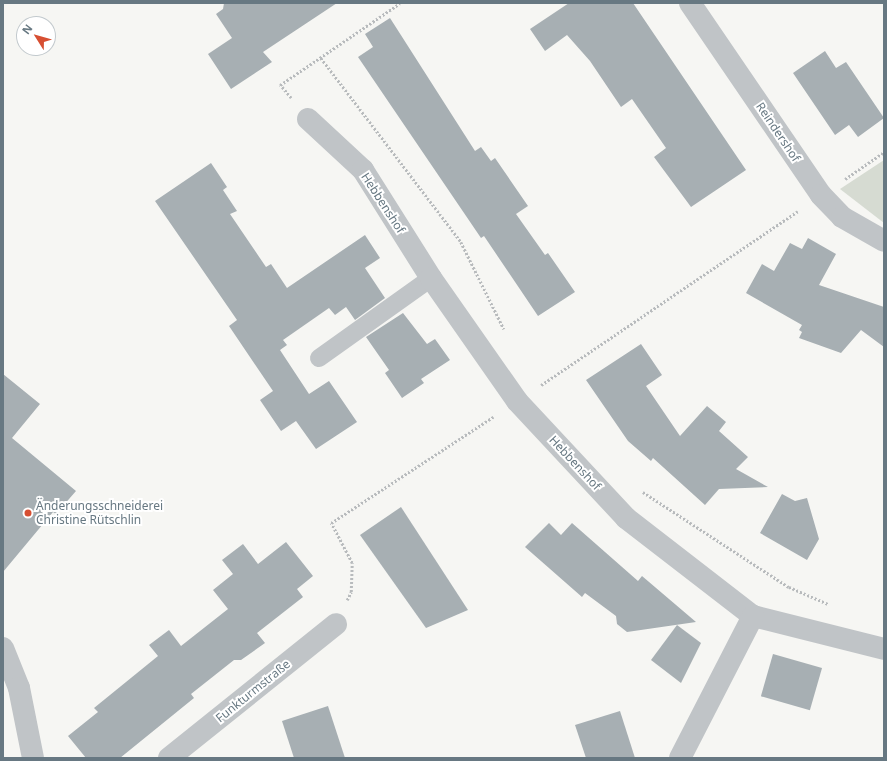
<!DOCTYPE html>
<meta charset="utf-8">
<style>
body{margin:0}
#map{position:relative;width:887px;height:761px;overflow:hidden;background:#f6f6f3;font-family:"Noto Sans",sans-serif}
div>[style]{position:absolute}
.green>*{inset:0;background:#d6dbd2}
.building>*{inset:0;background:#a7afb3;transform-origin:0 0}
.path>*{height:2.5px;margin-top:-1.25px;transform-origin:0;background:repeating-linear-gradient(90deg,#b8bbbd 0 2px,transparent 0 4px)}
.service>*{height:18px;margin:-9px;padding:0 9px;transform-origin:9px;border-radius:9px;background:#c0c4c7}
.minor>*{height:22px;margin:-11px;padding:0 11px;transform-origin:11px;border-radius:11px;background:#c0c4c7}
.dots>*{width:11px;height:11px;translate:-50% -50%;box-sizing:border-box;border:2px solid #fff;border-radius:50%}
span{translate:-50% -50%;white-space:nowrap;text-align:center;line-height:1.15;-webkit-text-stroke:4px #fff;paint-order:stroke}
.street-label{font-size:12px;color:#677882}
.poi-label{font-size:12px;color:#677882}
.left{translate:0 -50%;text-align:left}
.frame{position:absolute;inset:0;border:4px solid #677882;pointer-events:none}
.north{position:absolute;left:16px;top:16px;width:40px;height:40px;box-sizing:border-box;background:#fff;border:1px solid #c2c9cd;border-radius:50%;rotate:307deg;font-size:11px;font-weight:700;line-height:16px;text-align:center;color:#677882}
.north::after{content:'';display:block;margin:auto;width:14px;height:18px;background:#d74f32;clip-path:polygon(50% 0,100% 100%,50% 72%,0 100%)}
</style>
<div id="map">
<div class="green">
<div style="clip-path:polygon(884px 160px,884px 223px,840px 189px)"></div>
</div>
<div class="building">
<div style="clip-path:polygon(224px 3px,337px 3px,263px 52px,272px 62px,231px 89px,208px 54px,232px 38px,216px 14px,223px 9px)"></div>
<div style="clip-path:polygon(569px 3px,633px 3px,746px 170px,691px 207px,654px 157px,666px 148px,632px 99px,621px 107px,590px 61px,567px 35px,545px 51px,530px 29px)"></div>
<div style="clip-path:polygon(390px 18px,475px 151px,481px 147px,491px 161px,495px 158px,528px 206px,516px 214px,545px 255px,548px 253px,575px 292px,538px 316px,484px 236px,481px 238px,358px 57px,373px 47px,365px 34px)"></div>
<div style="clip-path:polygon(825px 51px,836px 68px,846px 62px,884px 118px,858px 137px,849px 125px,835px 135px,793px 73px)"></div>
<div style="clip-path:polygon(211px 163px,227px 187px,223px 190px,237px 211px,230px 214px,266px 267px,271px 264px,287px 288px,365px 235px,380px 258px,365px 268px,385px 298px,355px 320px,346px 307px,335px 315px,329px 308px,283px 340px,287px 345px,280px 350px,309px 394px,329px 381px,357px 422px,316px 449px,296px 421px,281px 431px,260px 400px,273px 391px,229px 326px,237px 320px,155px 201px)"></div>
<div style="clip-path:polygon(808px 238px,836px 254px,819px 285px,884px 307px,884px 347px,861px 330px,841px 353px,799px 338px,802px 332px,799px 330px,802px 325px,746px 293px,762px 264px,774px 271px,790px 243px,802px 249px)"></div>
<div style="clip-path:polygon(403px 313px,427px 344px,435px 339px,450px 360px,421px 379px,424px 383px,402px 398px,385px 373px,389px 370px,366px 337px)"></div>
<div style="clip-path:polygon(641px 344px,662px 375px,646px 386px,680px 436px,707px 406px,726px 422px,719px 431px,748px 457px,736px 469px,768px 487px,719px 489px,705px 505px,653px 458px,651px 461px,628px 441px,586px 380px)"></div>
<div style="clip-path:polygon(3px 374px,40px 404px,12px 438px,76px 491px,56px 514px,53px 512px,3px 572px)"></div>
<div style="clip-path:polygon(782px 494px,795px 501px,807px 498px,819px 539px,807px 560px,760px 533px)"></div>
<div style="clip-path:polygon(401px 507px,468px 610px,426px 628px,360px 535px)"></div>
<div style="clip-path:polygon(549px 523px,561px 535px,572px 523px,638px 581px,642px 576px,696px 622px,627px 632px,617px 624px,616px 616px,585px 593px,582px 597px,525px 547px)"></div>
<div style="clip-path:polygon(286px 542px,313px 576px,297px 589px,303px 597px,257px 633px,265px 643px,241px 660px,234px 660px,191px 694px,194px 698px,120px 758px,86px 758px,68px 736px,98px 712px,94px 708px,158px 656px,149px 645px,169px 630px,181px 646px,228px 609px,213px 590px,233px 574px,222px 560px,243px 544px,258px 564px)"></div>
<div style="clip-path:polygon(677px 625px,701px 643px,681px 683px,651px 660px)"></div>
<div style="left:773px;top:654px;width:51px;height:44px;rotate:16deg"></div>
<div style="clip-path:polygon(328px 706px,345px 758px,294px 758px,282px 721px)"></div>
<div style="clip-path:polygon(620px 711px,635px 758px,586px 758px,575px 725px)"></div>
</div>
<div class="path">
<div style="left:321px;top:58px;width:231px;rotate:52.7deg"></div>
<div style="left:461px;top:242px;width:97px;rotate:63.7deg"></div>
<div style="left:291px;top:98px;width:17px;rotate:-130deg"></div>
<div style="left:280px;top:85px;width:145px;rotate:-34.3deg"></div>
<div style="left:845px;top:179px;width:47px;rotate:-34.7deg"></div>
<div style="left:541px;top:385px;width:310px;rotate:-34.1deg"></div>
<div style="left:643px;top:492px;width:174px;rotate:33.1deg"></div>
<div style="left:789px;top:587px;width:43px;rotate:23.6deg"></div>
<div style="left:347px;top:600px;width:9px;rotate:-63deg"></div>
<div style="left:351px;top:592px;width:29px;rotate:-88deg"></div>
<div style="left:352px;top:563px;width:45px;rotate:-117.7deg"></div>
<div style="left:331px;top:523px;width:194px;rotate:-33.2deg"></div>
</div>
<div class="service">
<div style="left:319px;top:358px;width:138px;rotate:-35.5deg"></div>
</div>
<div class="minor">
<div style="left:690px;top:3px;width:232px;rotate:55.7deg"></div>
<div style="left:821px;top:195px;width:30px;rotate:46deg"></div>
<div style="left:842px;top:217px;width:48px;rotate:29.7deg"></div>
<div style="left:308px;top:119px;width:75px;rotate:42.8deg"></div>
<div style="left:363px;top:170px;width:128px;rotate:57.8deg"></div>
<div style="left:431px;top:278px;width:150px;rotate:55deg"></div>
<div style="left:517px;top:401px;width:160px;rotate:47deg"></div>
<div style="left:626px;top:518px;width:160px;rotate:37.7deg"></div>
<div style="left:753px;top:616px;width:135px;rotate:14.1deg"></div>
<div style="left:3px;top:648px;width:43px;rotate:68.2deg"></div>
<div style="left:19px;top:688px;width:71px;rotate:78.7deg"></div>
<div style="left:169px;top:758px;width:214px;rotate:-38.7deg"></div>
<div style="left:680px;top:758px;width:160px;rotate:-62.8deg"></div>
</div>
<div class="dots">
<div style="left:28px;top:513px;background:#d74f32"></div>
</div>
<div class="street-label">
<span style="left:778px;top:132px;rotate:56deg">Reindershof</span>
<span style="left:383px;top:203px;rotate:57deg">Hebbenshof</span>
<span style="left:575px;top:463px;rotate:47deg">Hebbenshof</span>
<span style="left:253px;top:691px;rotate:-39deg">Funkturmstraße</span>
</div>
<div class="poi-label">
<span class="left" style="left:36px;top:513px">Änderungsschneiderei<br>Christine Rütschlin</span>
</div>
<div class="frame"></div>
<div class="north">N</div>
</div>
